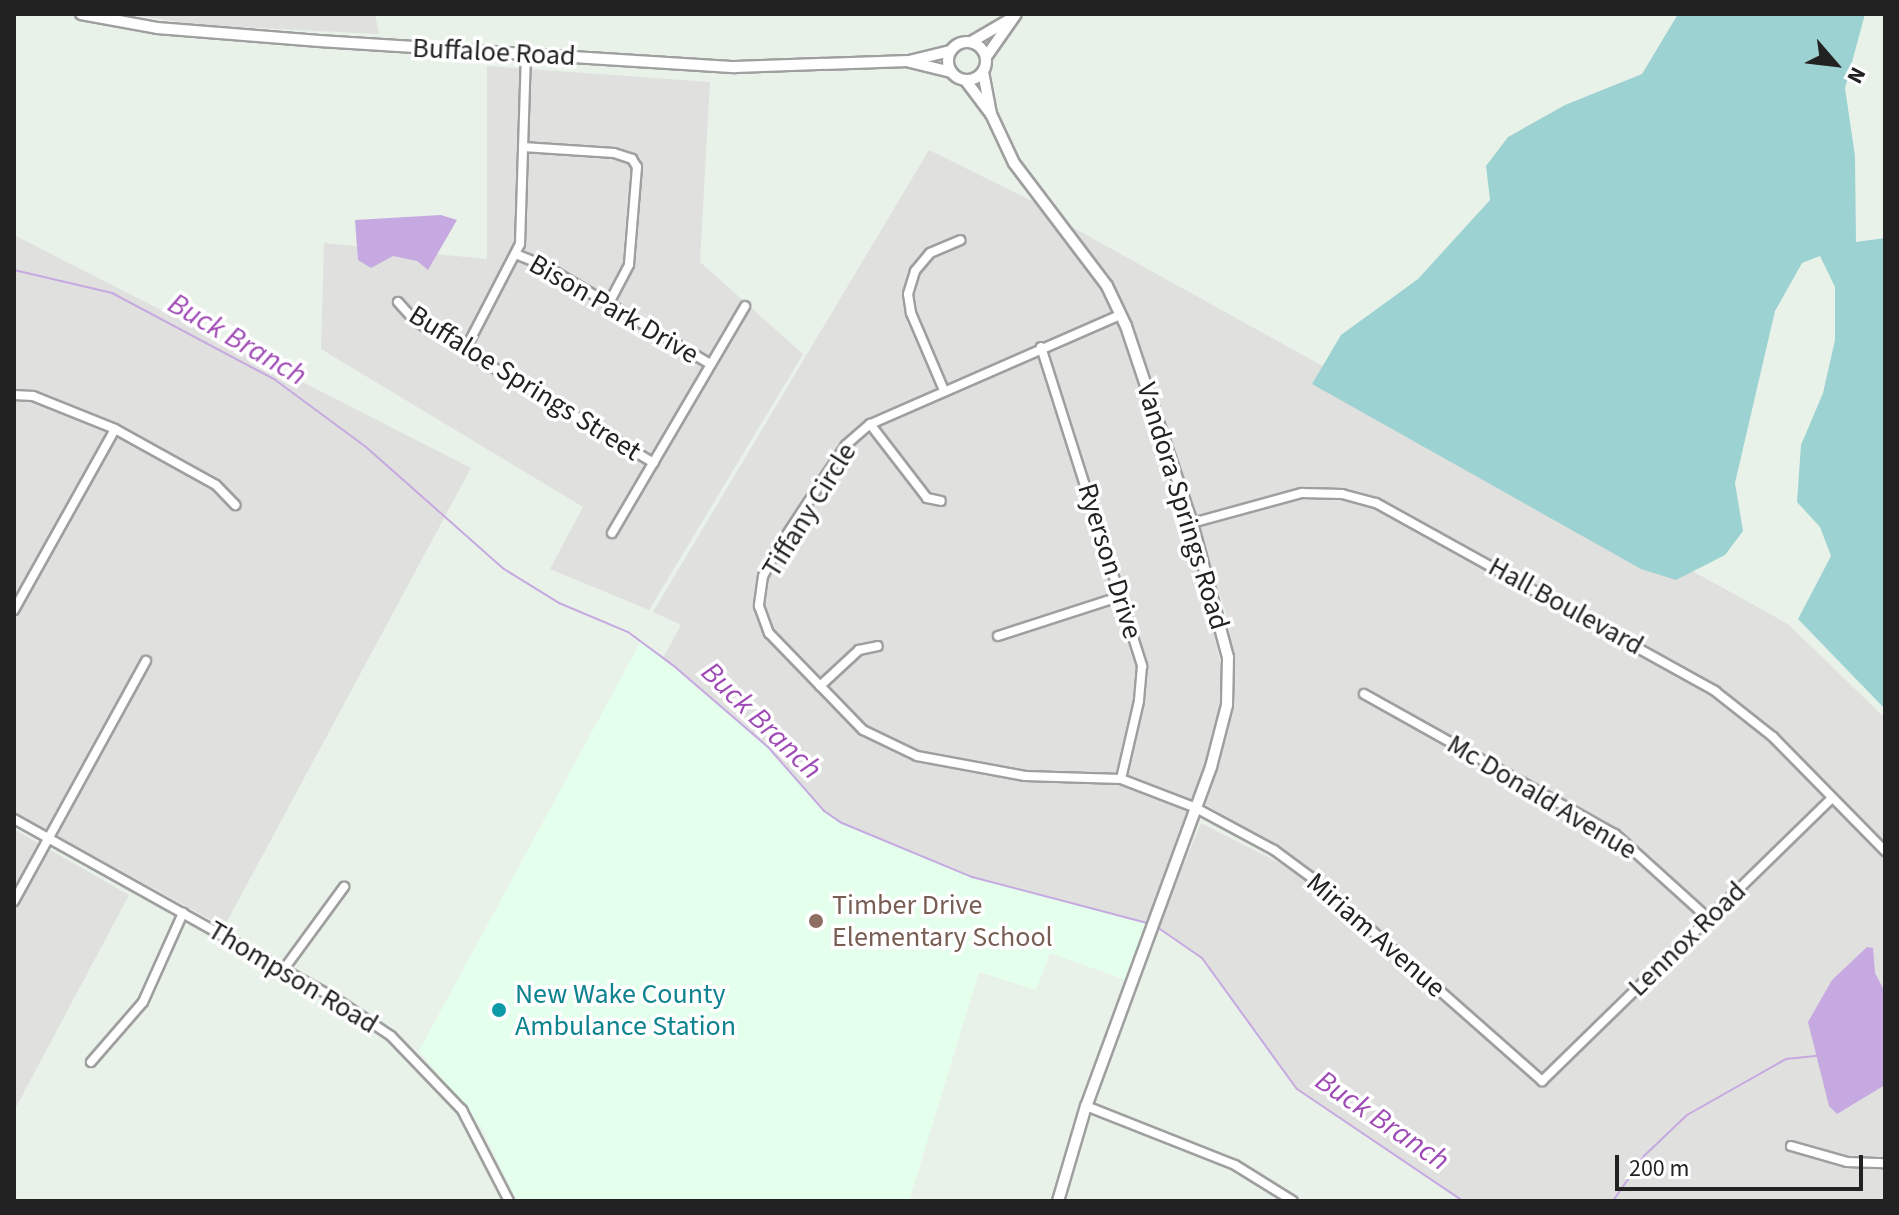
<!DOCTYPE html>
<style>
body{margin:0}
#map{position:relative;width:1899px;height:1215px;overflow:hidden;background:#e9f2e9;font-family:"Source Sans 3",sans-serif}
div>[style]{position:absolute}
.residential>*{inset:0;background:#e0e0df}
.education>*{inset:0;background:#e5ffed}
.forest>*{inset:0;background:#9dd2d2}
.water>*{inset:0;background:#c6a9e0}
.stream>*{height:2px;margin:-1px;padding:0 1px;transform-origin:1px;border-radius:1px;background:#c6a9e0}
.roads{filter:drop-shadow(2px 0 #9f9f9f) drop-shadow(-2px 0 #9f9f9f) drop-shadow(0 2px #9f9f9f) drop-shadow(0 -2px #9f9f9f)}
.minor>*{height:8px;margin:-4px;padding:0 4px;transform-origin:4px;border-radius:4px;background:#fff}
.tertiary>*{height:10px;margin:-5px;padding:0 5px;transform-origin:5px;border-radius:5px;background:#fff}
.tertiary>.ring{margin:-5px;padding:0;box-sizing:content-box;background:none;border:10px solid #fff;border-radius:50%}
.dots>*{width:22px;height:22px;translate:-50% -50%;box-sizing:border-box;border:4px solid #fff;border-radius:50%}
span{translate:-50% -50%;white-space:nowrap;text-align:center;line-height:1.15;-webkit-text-stroke:7px #fff;paint-order:stroke}
.street-label{font-size:28px;color:#222}
.education-label{font-size:28px;color:#785e54}
.left{translate:0 -50%;text-align:left}
.culture-label{font-size:28px;color:#0d838f}
.water-label{font-size:30px;color:#9f4bb5;font-style:italic}
.frame{position:absolute;inset:0;border:16px solid #222;pointer-events:none}
.north{position:absolute;left:1795px;top:24px;width:80px;height:80px;-webkit-text-stroke:6px #fff;paint-order:stroke;rotate:118deg;font-size:22px;font-weight:700;line-height:32px;text-align:center;color:#222}
.north::after{content:'';display:block;margin:auto;width:28px;height:36px;background:#222;clip-path:polygon(50% 0,100% 100%,50% 72%,0 100%)}
.scale{position:absolute;left:1615px;top:1155px;width:248px;height:36px;box-sizing:border-box;border:4px solid #222;border-top:0;padding-left:10px;font-size:24px;line-height:28px;white-space:nowrap;color:#222;-webkit-text-stroke:6px #fff;paint-order:stroke}
</style>
<div id="map">
<div class="residential">
<div style="clip-path:polygon(127px 14px,375px 14px,379px 34px,198px 25px)"></div>
<div style="clip-path:polygon(487px 66px,710px 82px,700px 262px,803px 354px,649px 610px,550px 569px,583px 507px,321px 349px,324px 243px,487px 259px)"></div>
<div style="clip-path:polygon(929px 150px,1038px 204px,1103px 289px,1121px 326px,1206px 587px,1222px 673px,1219px 720px,1209px 762px,1147px 923px,972px 877px,842px 823px,824px 811px,768px 747px,663px 658px,681px 625px,653px 612px)"></div>
<div style="clip-path:polygon(1063px 222px,1788px 624px,1885px 718px,1885px 1201px,1463px 1201px,1297px 1089px,1202px 958px,1157px 927px,1201px 823px,1285px 866px,1290px 856px,1205px 804px,1233px 700px,1229px 622px,1124px 307px,1106px 274px)"></div>
<div style="clip-path:polygon(14px 235px,471px 468px,224px 927px,14px 812px)"></div>
<div style="clip-path:polygon(14px 829px,129px 895px,14px 1111px)"></div>
</div>
<div class="education">
<div style="clip-path:polygon(641px 641px,768px 747px,824px 811px,842px 823px,972px 877px,1147px 923px,1126px 980px,1050px 953px,1036px 990px,979px 972px,909px 1201px,517px 1201px,481px 1126px,419px 1051px)"></div>
</div>
<div class="forest">
<div style="clip-path:polygon(1678px 14px,1865px 14px,1845px 88px,1855px 156px,1856px 242px,1885px 238px,1885px 709px,1798px 619px,1831px 556px,1820px 527px,1797px 502px,1801px 445px,1823px 393px,1835px 340px,1835px 287px,1820px 256px,1802px 263px,1775px 311px,1735px 483px,1743px 531px,1725px 555px,1676px 580px,1641px 569px,1312px 384px,1341px 335px,1418px 279px,1490px 200px,1486px 166px,1508px 137px,1565px 105px,1642px 74px)"></div>
</div>
<div class="water">
<div style="clip-path:polygon(441px 215px,457px 220px,428px 270px,417px 261px,393px 256px,371px 268px,358px 260px,355px 220px)"></div>
<div style="clip-path:polygon(1867px 947px,1873px 948px,1875px 973px,1885px 992px,1885px 1085px,1837px 1114px,1829px 1106px,1808px 1022px,1832px 980px)"></div>
</div>
<div class="stream">
<div style="left:14px;top:270px;width:101px;rotate:13.2deg"></div>
<div style="left:112px;top:293px;width:183px;rotate:28deg"></div>
<div style="left:274px;top:379px;width:114px;rotate:36.5deg"></div>
<div style="left:366px;top:447px;width:184px;rotate:41.5deg"></div>
<div style="left:504px;top:569px;width:65px;rotate:31.7deg"></div>
<div style="left:559px;top:603px;width:75px;rotate:22.8deg"></div>
<div style="left:628px;top:632px;width:57px;rotate:36.5deg"></div>
<div style="left:674px;top:666px;width:124px;rotate:40.8deg"></div>
<div style="left:768px;top:747px;width:85px;rotate:48.8deg"></div>
<div style="left:824px;top:811px;width:22px;rotate:34deg"></div>
<div style="left:842px;top:823px;width:141px;rotate:22.6deg"></div>
<div style="left:972px;top:877px;width:181px;rotate:14.7deg"></div>
<div style="left:1157px;top:927px;width:55px;rotate:34.6deg"></div>
<div style="left:1202px;top:958px;width:162px;rotate:54.1deg"></div>
<div style="left:1297px;top:1089px;width:200px;rotate:34deg"></div>
<div style="left:1613px;top:1201px;width:55px;rotate:-55.4deg"></div>
<div style="left:1644px;top:1156px;width:59px;rotate:-43.6deg"></div>
<div style="left:1687px;top:1115px;width:114px;rotate:-29.5deg"></div>
<div style="left:1786px;top:1059px;width:31px;rotate:-6deg"></div>
</div>
<div class="roads">
<div class="minor">
<div style="left:523px;top:147px;width:91px;rotate:3.8deg"></div>
<div style="left:614px;top:153px;width:19px;rotate:18deg"></div>
<div style="left:632px;top:159px;width:9px;rotate:58deg"></div>
<div style="left:637px;top:167px;width:98px;rotate:94.7deg"></div>
<div style="left:629px;top:265px;width:43px;rotate:117.8deg"></div>
<div style="left:518px;top:255px;width:29px;rotate:22deg"></div>
<div style="left:545px;top:266px;width:192px;rotate:30.7deg"></div>
<div style="left:398px;top:302px;width:24px;rotate:48deg"></div>
<div style="left:414px;top:320px;width:279px;rotate:30.8deg"></div>
<div style="left:1120px;top:315px;width:273px;rotate:156.4deg"></div>
<div style="left:870px;top:424px;width:32px;rotate:139deg"></div>
<div style="left:846px;top:445px;width:127px;rotate:123.4deg"></div>
<div style="left:776px;top:551px;width:28px;rotate:117deg"></div>
<div style="left:763px;top:576px;width:30px;rotate:98deg"></div>
<div style="left:759px;top:606px;width:29px;rotate:70deg"></div>
<div style="left:769px;top:633px;width:135px;rotate:45.9deg"></div>
<div style="left:863px;top:730px;width:60px;rotate:25.7deg"></div>
<div style="left:917px;top:756px;width:110px;rotate:10.5deg"></div>
<div style="left:1025px;top:776px;width:96px;rotate:1.8deg"></div>
<div style="left:1121px;top:779px;width:80px;rotate:21.1deg"></div>
<div style="left:1196px;top:808px;width:89px;rotate:28.3deg"></div>
<div style="left:1274px;top:850px;width:47px;rotate:36.4deg"></div>
<div style="left:1312px;top:878px;width:307px;rotate:41.4deg"></div>
<div style="left:1542px;top:1081px;width:405px;rotate:-44.3deg"></div>
<div style="left:1041px;top:347px;width:335px;rotate:72.4deg"></div>
<div style="left:1142px;top:666px;width:35px;rotate:95deg"></div>
<div style="left:1139px;top:701px;width:80px;rotate:103deg"></div>
<div style="left:465px;top:350px;width:119px;rotate:-62.6deg"></div>
<div style="left:520px;top:244px;width:190px;rotate:-88.2deg"></div>
<div style="left:943px;top:388px;width:82px;rotate:-113.1deg"></div>
<div style="left:911px;top:313px;width:19px;rotate:-99deg"></div>
<div style="left:908px;top:294px;width:24px;rotate:-73deg"></div>
<div style="left:915px;top:271px;width:23px;rotate:-50deg"></div>
<div style="left:930px;top:253px;width:33px;rotate:-23deg"></div>
<div style="left:14px;top:395px;width:19px;rotate:3deg"></div>
<div style="left:33px;top:396px;width:88px;rotate:21.9deg"></div>
<div style="left:115px;top:429px;width:115px;rotate:29deg"></div>
<div style="left:216px;top:485px;width:28px;rotate:46deg"></div>
<div style="left:870px;top:424px;width:93px;rotate:52.4deg"></div>
<div style="left:927px;top:498px;width:14px;rotate:12deg"></div>
<div style="left:1192px;top:523px;width:114px;rotate:-15.3deg"></div>
<div style="left:1302px;top:493px;width:40px;rotate:1.4deg"></div>
<div style="left:1342px;top:494px;width:35px;rotate:15deg"></div>
<div style="left:1376px;top:503px;width:388px;rotate:29deg"></div>
<div style="left:1715px;top:691px;width:74px;rotate:38.4deg"></div>
<div style="left:1773px;top:737px;width:160px;rotate:45.5deg"></div>
<div style="left:612px;top:533px;width:263px;rotate:-59.6deg"></div>
<div style="left:14px;top:610px;width:207px;rotate:-60.8deg"></div>
<div style="left:998px;top:636px;width:130px;rotate:-17.9deg"></div>
<div style="left:820px;top:686px;width:53px;rotate:-42.7deg"></div>
<div style="left:859px;top:650px;width:19px;rotate:-12deg"></div>
<div style="left:1364px;top:694px;width:287px;rotate:29.2deg"></div>
<div style="left:1615px;top:834px;width:125px;rotate:42.1deg"></div>
<div style="left:14px;top:819px;width:365px;rotate:29.2deg"></div>
<div style="left:333px;top:997px;width:70px;rotate:33.9deg"></div>
<div style="left:391px;top:1036px;width:103px;rotate:46.2deg"></div>
<div style="left:462px;top:1110px;width:102px;rotate:62.7deg"></div>
<div style="left:14px;top:901px;width:274px;rotate:-61.2deg"></div>
<div style="left:284px;top:969px;width:102px;rotate:-53.8deg"></div>
<div style="left:91px;top:1062px;width:79px;rotate:-49.1deg"></div>
<div style="left:143px;top:1002px;width:98px;rotate:-65.8deg"></div>
<div style="left:1086px;top:1106px;width:160px;rotate:21.6deg"></div>
<div style="left:1235px;top:1165px;width:68px;rotate:31.8deg"></div>
<div style="left:1791px;top:1146px;width:58px;rotate:15.9deg"></div>
<div style="left:1847px;top:1162px;width:38px;rotate:2deg"></div>
</div>
<div class="tertiary">
<div style="left:81px;top:14px;width:77px;rotate:10.4deg"></div>
<div style="left:157px;top:28px;width:163px;rotate:4.6deg"></div>
<div style="left:319px;top:41px;width:417px;rotate:3.6deg"></div>
<div style="left:735px;top:67px;width:174px;rotate:-2deg"></div>
<div style="left:909px;top:61px;width:42px;rotate:-13.7deg"></div>
<div class="ring" style="left:948px;top:42px;width:28px;height:28px"></div>
<div style="left:971px;top:42px;width:44px;rotate:-30.1deg"></div>
<div style="left:986px;top:57px;width:52px;rotate:-55.1deg"></div>
<div style="left:910px;top:62px;width:42px;rotate:13.7deg"></div>
<div style="left:983px;top:72px;width:43px;rotate:79.2deg"></div>
<div style="left:991px;top:114px;width:54px;rotate:64.9deg"></div>
<div style="left:1014px;top:163px;width:154px;rotate:52.9deg"></div>
<div style="left:1107px;top:286px;width:44px;rotate:64.6deg"></div>
<div style="left:1126px;top:326px;width:208px;rotate:71.5deg"></div>
<div style="left:1192px;top:523px;width:139px;rotate:75deg"></div>
<div style="left:1228px;top:657px;width:48px;rotate:91.2deg"></div>
<div style="left:1227px;top:705px;width:64px;rotate:104.5deg"></div>
<div style="left:1211px;top:767px;width:361px;rotate:110.2deg"></div>
<div style="left:1086px;top:1106px;width:99px;rotate:106.4deg"></div>
<div style="left:966px;top:81px;width:41px;rotate:52.9deg"></div>
</div>
</div>
<div class="dots">
<div style="left:816px;top:921px;background:#8d6e63"></div>
<div style="left:499px;top:1010px;background:#0f9aa8"></div>
</div>
<div class="street-label">
<span style="left:494px;top:52px;rotate:3deg">Buffaloe Road</span>
<span style="left:614px;top:309px;rotate:30deg">Bison Park Drive</span>
<span style="left:525px;top:383px;rotate:32deg">Buffaloe Springs Street</span>
<span style="left:1183px;top:506px;rotate:73deg">Vandora Springs Road</span>
<span style="left:809px;top:510px;rotate:-58deg">Tiffany Circle</span>
<span style="left:1110px;top:561px;rotate:73deg">Ryerson Drive</span>
<span style="left:1566px;top:606px;rotate:29deg">Hall Boulevard</span>
<span style="left:1542px;top:797px;rotate:31deg">Mc Donald Avenue</span>
<span style="left:1376px;top:935px;rotate:41deg">Miriam Avenue</span>
<span style="left:1687px;top:939px;rotate:-44deg">Lennox Road</span>
<span style="left:293px;top:977px;rotate:31deg">Thompson Road</span>
</div>
<div class="education-label">
<span class="left" style="left:832px;top:921px">Timber Drive<br>Elementary School</span>
</div>
<div class="culture-label">
<span class="left" style="left:515px;top:1010px">New Wake County<br>Ambulance Station</span>
</div>
<div class="water-label">
<span style="left:237px;top:340px;rotate:30deg">Buck Branch</span>
<span style="left:761px;top:721px;rotate:44deg">Buck Branch</span>
<span style="left:1382px;top:1121px;rotate:34deg">Buck Branch</span>
</div>
<div class="frame"></div>
<div class="north">N</div>
<div class="scale">200 m</div>
</div>
